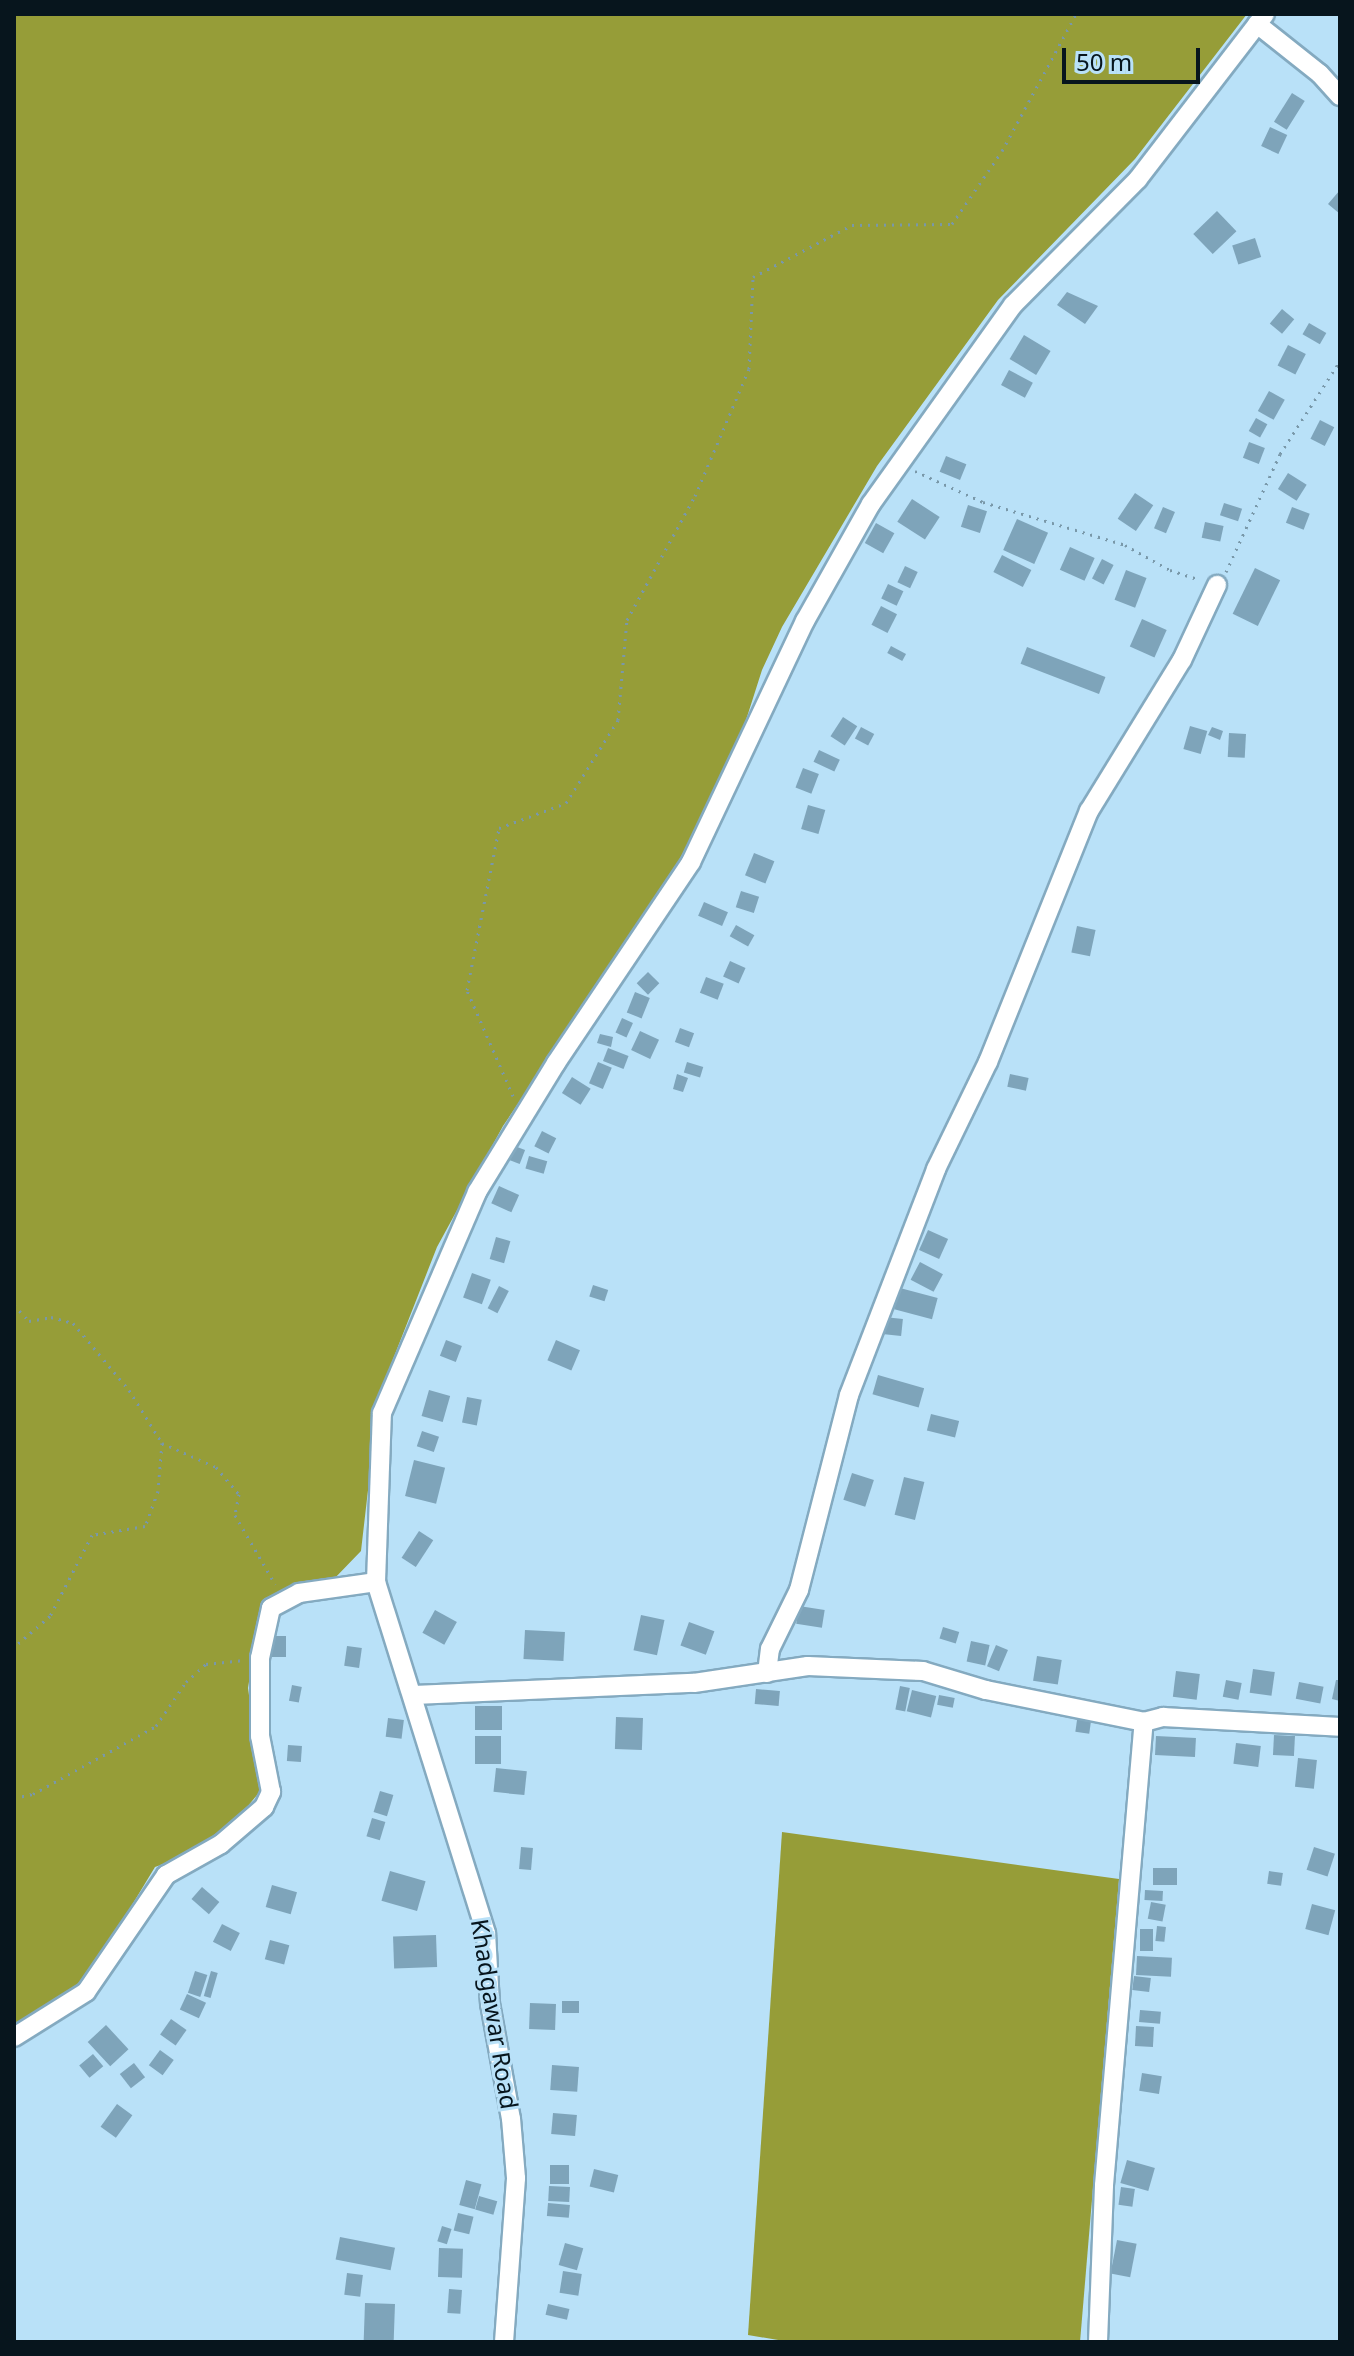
<!DOCTYPE html>
<style>
body{margin:0}
#map{position:relative;width:1354px;height:2356px;overflow:hidden;background:#b9e1f8;font-family:"Noto Sans",sans-serif}
div>[style]{position:absolute}
.forest>*{inset:0;background:#969d38}
.building>*{inset:0;background:#7ea4ba;transform-origin:0 0}
.path>*{height:3px;margin-top:-1.5px;transform-origin:0;background:repeating-linear-gradient(90deg,#7998a9 0 2px,transparent 0 8px)}
.roads{filter:drop-shadow(2px 0 #84aac0) drop-shadow(-2px 0 #84aac0) drop-shadow(0 2px #84aac0) drop-shadow(0 -2px #84aac0)}
.minor>*{height:18px;margin:-9px;padding:0 9px;transform-origin:9px;border-radius:9px;background:#fff}
span{translate:-50% -50%;white-space:nowrap;text-align:center;line-height:1.15;-webkit-text-stroke:6px #b9e1f8;paint-order:stroke}
.street-label{font-size:24px;color:#07151d}
.frame{position:absolute;inset:0;border:16px solid #07151d;pointer-events:none}
.scale{position:absolute;left:1062px;top:48px;width:138px;height:36px;box-sizing:border-box;border:4px solid #07151d;border-top:0;padding-left:10px;font-size:24px;line-height:28px;white-space:nowrap;color:#07151d;-webkit-text-stroke:6px #b9e1f8;paint-order:stroke}
</style>
<div id="map">
<div class="forest">
<div style="clip-path:polygon(14px 14px,1247px 14px,1135px 159px,998px 300px,877px 466px,782px 627px,762px 670px,739px 742px,670px 879px,503px 1126px,437px 1247px,379px 1395px,361px 1551px,332px 1581px,287px 1587px,258px 1625px,248px 1688px,262px 1789px,238px 1818px,194px 1853px,155px 1867px,86px 1981px,14px 2024px)"></div>
<div style="clip-path:polygon(782px 1832px,1119px 1879px,1080px 2342px,790px 2342px,748px 2335px)"></div>
</div>
<div class="building">
<div style="left:1292px;top:93px;width:15px;height:34px;rotate:32deg"></div>
<div style="left:1270px;top:127px;width:19px;height:21px;rotate:25deg"></div>
<div style="clip-path:polygon(1340px 190px,1340px 214px,1328px 204px)"></div>
<div style="left:1217px;top:211px;width:28px;height:33px;rotate:46deg"></div>
<div style="left:1255px;top:238px;width:20px;height:24px;rotate:72deg"></div>
<div style="clip-path:polygon(1067px 292px,1098px 306px,1085px 324px,1057px 305px)"></div>
<div style="left:1282px;top:309px;width:16px;height:19px;rotate:40deg"></div>
<div style="left:1309px;top:323px;width:20px;height:13px;rotate:30deg"></div>
<div style="left:1024px;top:335px;width:31px;height:28px;rotate:31deg"></div>
<div style="left:1288px;top:345px;width:20px;height:23px;rotate:27deg"></div>
<div style="left:1009px;top:370px;width:27px;height:17px;rotate:28deg"></div>
<div style="left:1269px;top:391px;width:18px;height:23px;rotate:29deg"></div>
<div style="left:1256px;top:418px;width:13px;height:15px;rotate:29deg"></div>
<div style="left:1320px;top:420px;width:16px;height:21px;rotate:27deg"></div>
<div style="left:1249px;top:442px;width:17px;height:17px;rotate:21deg"></div>
<div style="left:946px;top:456px;width:22px;height:17px;rotate:22deg"></div>
<div style="left:1288px;top:473px;width:22px;height:19px;rotate:32deg"></div>
<div style="left:1135px;top:493px;width:22px;height:31px;rotate:34deg"></div>
<div style="left:912px;top:499px;width:33px;height:27px;rotate:33deg"></div>
<div style="left:1224px;top:503px;width:19px;height:13px;rotate:18deg"></div>
<div style="left:968px;top:505px;width:20px;height:23px;rotate:18deg"></div>
<div style="left:1163px;top:507px;width:13px;height:23px;rotate:23deg"></div>
<div style="left:1292px;top:507px;width:19px;height:17px;rotate:21deg"></div>
<div style="left:1017px;top:519px;width:34px;height:34px;rotate:24deg"></div>
<div style="left:1205px;top:522px;width:19px;height:16px;rotate:12deg"></div>
<div style="left:876px;top:523px;width:21px;height:23px;rotate:29deg"></div>
<div style="left:1070px;top:547px;width:27px;height:25px;rotate:24deg"></div>
<div style="left:1002px;top:555px;width:33px;height:19px;rotate:27deg"></div>
<div style="left:1102px;top:559px;width:13px;height:22px;rotate:27deg"></div>
<div style="left:905px;top:566px;width:14px;height:18px;rotate:25deg"></div>
<div style="left:1255px;top:568px;width:28px;height:51px;rotate:26deg"></div>
<div style="left:1126px;top:570px;width:22px;height:32px;rotate:21deg"></div>
<div style="left:888px;top:584px;width:17px;height:16px;rotate:25deg"></div>
<div style="left:881px;top:606px;width:18px;height:21px;rotate:27deg"></div>
<div style="left:1142px;top:619px;width:27px;height:30px;rotate:24deg"></div>
<div style="left:891px;top:646px;width:17px;height:8px;rotate:28deg"></div>
<div style="left:1027px;top:647px;width:84px;height:18px;rotate:21deg"></div>
<div style="left:843px;top:717px;width:17px;height:23px;rotate:33deg"></div>
<div style="left:1190px;top:726px;width:18px;height:24px;rotate:16deg"></div>
<div style="left:861px;top:727px;width:15px;height:13px;rotate:28deg"></div>
<div style="clip-path:polygon(1212px 727px,1223px 731px,1220px 740px,1208px 735px)"></div>
<div style="left:1229px;top:733px;width:17px;height:24px;rotate:3deg"></div>
<div style="left:819px;top:750px;width:23px;height:13px;rotate:25deg"></div>
<div style="left:803px;top:768px;width:17px;height:21px;rotate:21deg"></div>
<div style="left:808px;top:805px;width:18px;height:25px;rotate:16deg"></div>
<div style="left:754px;top:853px;width:22px;height:24px;rotate:22deg"></div>
<div style="left:741px;top:891px;width:19px;height:17px;rotate:18deg"></div>
<div style="left:704px;top:902px;width:26px;height:15px;rotate:23deg"></div>
<div style="left:736px;top:925px;width:21px;height:13px;rotate:29deg"></div>
<div style="left:1077px;top:926px;width:19px;height:27px;rotate:12deg"></div>
<div style="left:730px;top:961px;width:17px;height:17px;rotate:24deg"></div>
<div style="left:648px;top:972px;width:16px;height:16px;rotate:45deg"></div>
<div style="left:706px;top:977px;width:19px;height:17px;rotate:21deg"></div>
<div style="left:635px;top:992px;width:16px;height:22px;rotate:22deg"></div>
<div style="left:622px;top:1018px;width:12px;height:16px;rotate:24deg"></div>
<div style="left:680px;top:1028px;width:15px;height:15px;rotate:20deg"></div>
<div style="left:640px;top:1031px;width:21px;height:21px;rotate:25deg"></div>
<div style="clip-path:polygon(600px 1034px,613px 1037px,611px 1047px,597px 1043px)"></div>
<div style="left:608px;top:1048px;width:22px;height:14px;rotate:21deg"></div>
<div style="left:598px;top:1062px;width:15px;height:23px;rotate:23deg"></div>
<div style="left:687px;top:1062px;width:17px;height:11px;rotate:17deg"></div>
<div style="clip-path:polygon(677px 1074px,688px 1078px,683px 1092px,673px 1089px)"></div>
<div style="left:1010px;top:1074px;width:19px;height:13px;rotate:12deg"></div>
<div style="left:572px;top:1077px;width:22px;height:19px;rotate:32deg"></div>
<div style="left:542px;top:1131px;width:16px;height:17px;rotate:27deg"></div>
<div style="left:512px;top:1145px;width:14px;height:15px;rotate:21deg"></div>
<div style="left:529px;top:1156px;width:19px;height:13px;rotate:16deg"></div>
<div style="left:499px;top:1186px;width:22px;height:19px;rotate:24deg"></div>
<div style="left:928px;top:1230px;width:22px;height:22px;rotate:24deg"></div>
<div style="left:496px;top:1237px;width:15px;height:23px;rotate:16deg"></div>
<div style="left:920px;top:1262px;width:26px;height:20px;rotate:28deg"></div>
<div style="left:472px;top:1273px;width:20px;height:26px;rotate:20deg"></div>
<div style="left:593px;top:1285px;width:16px;height:12px;rotate:18deg"></div>
<div style="left:499px;top:1286px;width:11px;height:25px;rotate:27deg"></div>
<div style="left:900px;top:1288px;width:39px;height:22px;rotate:15deg"></div>
<div style="left:884px;top:1317px;width:19px;height:17px;rotate:6deg"></div>
<div style="left:446px;top:1340px;width:17px;height:17px;rotate:21deg"></div>
<div style="left:556px;top:1340px;width:26px;height:22px;rotate:23deg"></div>
<div style="left:878px;top:1375px;width:48px;height:20px;rotate:16deg"></div>
<div style="left:429px;top:1390px;width:22px;height:27px;rotate:16deg"></div>
<div style="left:467px;top:1397px;width:15px;height:26px;rotate:11deg"></div>
<div style="left:931px;top:1414px;width:29px;height:17px;rotate:14deg"></div>
<div style="left:422px;top:1431px;width:18px;height:16px;rotate:19deg"></div>
<div style="left:414px;top:1460px;width:32px;height:37px;rotate:14deg"></div>
<div style="left:852px;top:1473px;width:23px;height:28px;rotate:18deg"></div>
<div style="left:904px;top:1477px;width:21px;height:39px;rotate:14deg"></div>
<div style="left:419px;top:1531px;width:17px;height:32px;rotate:33deg"></div>
<div style="left:799px;top:1606px;width:26px;height:18px;rotate:9deg"></div>
<div style="left:435px;top:1610px;width:25px;height:26px;rotate:29deg"></div>
<div style="left:641px;top:1615px;width:24px;height:36px;rotate:12deg"></div>
<div style="left:689px;top:1622px;width:27px;height:25px;rotate:20deg"></div>
<div style="left:943px;top:1627px;width:17px;height:12px;rotate:17deg"></div>
<div style="left:525px;top:1630px;width:40px;height:29px;rotate:3deg"></div>
<div style="left:286px;top:1636px;width:21px;height:15px;rotate:90deg"></div>
<div style="left:971px;top:1641px;width:19px;height:21px;rotate:12deg"></div>
<div style="left:996px;top:1645px;width:13px;height:23px;rotate:23deg"></div>
<div style="left:347px;top:1646px;width:15px;height:20px;rotate:8deg"></div>
<div style="left:1037px;top:1656px;width:25px;height:25px;rotate:9deg"></div>
<div style="left:1253px;top:1669px;width:22px;height:24px;rotate:8deg"></div>
<div style="left:1176px;top:1671px;width:24px;height:26px;rotate:7deg"></div>
<div style="left:1226px;top:1680px;width:16px;height:17px;rotate:11deg"></div>
<div style="clip-path:polygon(1336px 1680px,1340px 1680px,1340px 1701px,1332px 1699px)"></div>
<div style="left:1299px;top:1682px;width:25px;height:17px;rotate:11deg"></div>
<div style="left:292px;top:1685px;width:10px;height:16px;rotate:11deg"></div>
<div style="left:900px;top:1686px;width:10px;height:24px;rotate:11deg"></div>
<div style="left:756px;top:1689px;width:24px;height:15px;rotate:5deg"></div>
<div style="left:912px;top:1690px;width:25px;height:22px;rotate:14deg"></div>
<div style="left:939px;top:1695px;width:16px;height:10px;rotate:11deg"></div>
<div style="left:502px;top:1706px;width:24px;height:27px;rotate:90deg"></div>
<div style="left:1078px;top:1713px;width:14px;height:19px;rotate:8deg"></div>
<div style="left:616px;top:1717px;width:27px;height:32px;rotate:2deg"></div>
<div style="left:388px;top:1718px;width:16px;height:19px;rotate:7deg"></div>
<div style="left:1274px;top:1735px;width:21px;height:20px;rotate:3deg"></div>
<div style="left:475px;top:1736px;width:26px;height:28px"></div>
<div style="left:1156px;top:1736px;width:40px;height:19px;rotate:3deg"></div>
<div style="left:1236px;top:1743px;width:25px;height:21px;rotate:7deg"></div>
<div style="left:288px;top:1745px;width:14px;height:16px;rotate:4deg"></div>
<div style="left:1298px;top:1758px;width:19px;height:29px;rotate:6deg"></div>
<div style="left:496px;top:1768px;width:31px;height:24px;rotate:6deg"></div>
<div style="left:380px;top:1791px;width:14px;height:22px;rotate:17deg"></div>
<div style="left:372px;top:1818px;width:14px;height:19px;rotate:17deg"></div>
<div style="left:521px;top:1847px;width:12px;height:22px;rotate:5deg"></div>
<div style="left:1314px;top:1847px;width:22px;height:24px;rotate:18deg"></div>
<div style="left:1153px;top:1868px;width:24px;height:17px"></div>
<div style="left:390px;top:1871px;width:37px;height:31px;rotate:16deg"></div>
<div style="left:1269px;top:1871px;width:14px;height:13px;rotate:8deg"></div>
<div style="left:272px;top:1885px;width:26px;height:23px;rotate:16deg"></div>
<div style="left:202px;top:1887px;width:23px;height:16px;rotate:41deg"></div>
<div style="left:1145px;top:1890px;width:18px;height:10px;rotate:3deg"></div>
<div style="left:1151px;top:1902px;width:15px;height:17px;rotate:11deg"></div>
<div style="left:1312px;top:1904px;width:24px;height:26px;rotate:15deg"></div>
<div style="left:222px;top:1924px;width:20px;height:20px;rotate:27deg"></div>
<div style="left:1157px;top:1926px;width:9px;height:15px;rotate:6deg"></div>
<div style="left:1140px;top:1929px;width:13px;height:22px"></div>
<div style="left:436px;top:1935px;width:32px;height:43px;rotate:88deg"></div>
<div style="left:270px;top:1940px;width:20px;height:20px;rotate:15deg"></div>
<div style="left:1137px;top:1956px;width:35px;height:19px;rotate:3deg"></div>
<div style="left:195px;top:1971px;width:13px;height:23px;rotate:18deg"></div>
<div style="left:211px;top:1971px;width:7px;height:26px;rotate:16deg"></div>
<div style="left:1134px;top:1976px;width:17px;height:14px;rotate:7deg"></div>
<div style="left:187px;top:1994px;width:21px;height:17px;rotate:25deg"></div>
<div style="left:562px;top:2001px;width:17px;height:12px"></div>
<div style="left:530px;top:2003px;width:26px;height:26px;rotate:2deg"></div>
<div style="left:1140px;top:2010px;width:21px;height:12px;rotate:5deg"></div>
<div style="left:171px;top:2019px;width:19px;height:19px;rotate:35deg"></div>
<div style="left:106px;top:2025px;width:33px;height:25px;rotate:47deg"></div>
<div style="left:1136px;top:2026px;width:18px;height:20px;rotate:3deg"></div>
<div style="left:160px;top:2050px;width:17px;height:19px;rotate:36deg"></div>
<div style="left:93px;top:2054px;width:16px;height:18px;rotate:50deg"></div>
<div style="left:134px;top:2063px;width:18px;height:18px;rotate:52deg"></div>
<div style="left:552px;top:2065px;width:27px;height:25px;rotate:4deg"></div>
<div style="left:1142px;top:2073px;width:20px;height:18px;rotate:9deg"></div>
<div style="left:117px;top:2104px;width:19px;height:28px;rotate:36deg"></div>
<div style="left:553px;top:2113px;width:24px;height:21px;rotate:5deg"></div>
<div style="left:1127px;top:2160px;width:29px;height:24px;rotate:16deg"></div>
<div style="left:550px;top:2165px;width:19px;height:19px"></div>
<div style="left:594px;top:2169px;width:25px;height:18px;rotate:14deg"></div>
<div style="left:466px;top:2180px;width:16px;height:26px;rotate:15deg"></div>
<div style="left:549px;top:2186px;width:21px;height:15px;rotate:3deg"></div>
<div style="left:1121px;top:2187px;width:14px;height:18px;rotate:8deg"></div>
<div style="left:479px;top:2196px;width:19px;height:14px;rotate:16deg"></div>
<div style="left:548px;top:2203px;width:22px;height:13px;rotate:5deg"></div>
<div style="left:458px;top:2213px;width:16px;height:18px;rotate:14deg"></div>
<div style="left:442px;top:2226px;width:10px;height:16px;rotate:17deg"></div>
<div style="left:340px;top:2237px;width:56px;height:23px;rotate:11deg"></div>
<div style="left:1117px;top:2240px;width:20px;height:34px;rotate:11deg"></div>
<div style="left:565px;top:2243px;width:19px;height:23px;rotate:16deg"></div>
<div style="left:439px;top:2248px;width:24px;height:29px;rotate:2deg"></div>
<div style="left:563px;top:2271px;width:19px;height:22px;rotate:9deg"></div>
<div style="left:347px;top:2273px;width:16px;height:22px;rotate:7deg"></div>
<div style="left:449px;top:2289px;width:13px;height:24px;rotate:4deg"></div>
<div style="left:365px;top:2303px;width:30px;height:39px;rotate:2deg"></div>
<div style="left:548px;top:2304px;width:22px;height:11px;rotate:13deg"></div>
</div>
<div class="path">
<div style="left:915px;top:471px;width:75px;rotate:24.5deg"></div>
<div style="left:983px;top:502px;width:148px;rotate:16.8deg"></div>
<div style="left:1125px;top:545px;width:51px;rotate:29.1deg"></div>
<div style="left:1170px;top:570px;width:29px;rotate:18deg"></div>
<div style="left:1226px;top:572px;width:130px;rotate:-65.4deg"></div>
<div style="left:1280px;top:454px;width:111px;rotate:-57.2deg"></div>
<div style="left:513px;top:1096px;width:116px;rotate:-113.5deg"></div>
<div style="left:467px;top:990px;width:165px;rotate:-78.8deg"></div>
<div style="left:499px;top:828px;width:72px;rotate:-20.5deg"></div>
<div style="left:566px;top:803px;width:98px;rotate:-57.9deg"></div>
<div style="left:618px;top:720px;width:100px;rotate:-84.9deg"></div>
<div style="left:627px;top:620px;width:141px;rotate:-61.3deg"></div>
<div style="left:695px;top:496px;width:138px;rotate:-67deg"></div>
<div style="left:749px;top:369px;width:92px;rotate:-87.5deg"></div>
<div style="left:753px;top:277px;width:112px;rotate:-27.7deg"></div>
<div style="left:852px;top:225px;width:100px;rotate:-0.6deg"></div>
<div style="left:952px;top:224px;width:88px;rotate:-55.6deg"></div>
<div style="left:1002px;top:151px;width:156px;rotate:-61.6deg"></div>
<div style="left:14px;top:1305px;width:22px;rotate:47deg"></div>
<div style="left:29px;top:1321px;width:22px;rotate:-10deg"></div>
<div style="left:51px;top:1317px;width:23px;rotate:15deg"></div>
<div style="left:73px;top:1323px;width:87px;rotate:50.1deg"></div>
<div style="left:129px;top:1390px;width:62px;rotate:58.1deg"></div>
<div style="left:162px;top:1443px;width:48px;rotate:94.8deg"></div>
<div style="left:158px;top:1491px;width:37px;rotate:110deg"></div>
<div style="left:145px;top:1526px;width:54px;rotate:170.4deg"></div>
<div style="left:92px;top:1535px;width:91px;rotate:117.4deg"></div>
<div style="left:50px;top:1616px;width:48px;rotate:139.3deg"></div>
<div style="left:162px;top:1443px;width:59px;rotate:24deg"></div>
<div style="left:216px;top:1467px;width:35px;rotate:50deg"></div>
<div style="left:239px;top:1494px;width:21px;rotate:101deg"></div>
<div style="left:235px;top:1515px;width:80px;rotate:59.9deg"></div>
<div style="left:14px;top:1798px;width:19px;rotate:-12deg"></div>
<div style="left:33px;top:1794px;width:141px;rotate:-28.9deg"></div>
<div style="left:156px;top:1726px;width:53px;rotate:-55.7deg"></div>
<div style="left:186px;top:1682px;width:27px;rotate:-42deg"></div>
<div style="left:206px;top:1664px;width:36px;rotate:-6deg"></div>
</div>
<div class="roads">
<div class="minor">
<div style="left:1257px;top:24px;width:80px;rotate:38.4deg"></div>
<div style="left:1320px;top:74px;width:30px;rotate:48deg"></div>
<div style="left:767px;top:1673px;width:24px;rotate:-83deg"></div>
<div style="left:770px;top:1649px;width:66px;rotate:-63.8deg"></div>
<div style="left:799px;top:1590px;width:201px;rotate:-75.6deg"></div>
<div style="left:849px;top:1395px;width:242px;rotate:-68.9deg"></div>
<div style="left:936px;top:1169px;width:119px;rotate:-64.1deg"></div>
<div style="left:988px;top:1062px;width:271px;rotate:-68.1deg"></div>
<div style="left:1089px;top:811px;width:177px;rotate:-58.4deg"></div>
<div style="left:1182px;top:660px;width:83px;rotate:-65deg"></div>
<div style="left:414px;top:1695px;width:280px;rotate:-2.5deg"></div>
<div style="left:694px;top:1683px;width:115px;rotate:-8.5deg"></div>
<div style="left:808px;top:1666px;width:115px;rotate:2.5deg"></div>
<div style="left:923px;top:1671px;width:66px;rotate:16.8deg"></div>
<div style="left:986px;top:1690px;width:161px;rotate:11.4deg"></div>
<div style="left:1144px;top:1722px;width:20px;rotate:-15deg"></div>
<div style="left:1163px;top:1717px;width:177px;rotate:3.2deg"></div>
<div style="left:14px;top:2037px;width:85px;rotate:-32deg"></div>
<div style="left:86px;top:1992px;width:142px;rotate:-55.6deg"></div>
<div style="left:166px;top:1875px;width:63px;rotate:-29.4deg"></div>
<div style="left:221px;top:1844px;width:57px;rotate:-40.7deg"></div>
<div style="left:264px;top:1807px;width:17px;rotate:-65deg"></div>
<div style="left:271px;top:1792px;width:57px;rotate:-101.1deg"></div>
<div style="left:260px;top:1736px;width:78px;rotate:-90deg"></div>
<div style="left:260px;top:1658px;width:51px;rotate:-77.6deg"></div>
<div style="left:271px;top:1608px;width:32px;rotate:-28deg"></div>
<div style="left:299px;top:1593px;width:78px;rotate:-8.1deg"></div>
<div style="left:504px;top:2342px;width:164px;rotate:-85.8deg"></div>
<div style="left:516px;top:2178px;width:59px;rotate:-94.8deg"></div>
<div style="left:511px;top:2119px;width:117px;rotate:-100.3deg"></div>
<div style="left:490px;top:2004px;width:71px;rotate:-93.2deg"></div>
<div style="left:486px;top:1933px;width:368px;rotate:-107.4deg"></div>
<div style="left:376px;top:1582px;width:169px;rotate:-88deg"></div>
<div style="left:382px;top:1413px;width:241px;rotate:-66.7deg"></div>
<div style="left:477px;top:1192px;width:151px;rotate:-58.5deg"></div>
<div style="left:556px;top:1063px;width:242px;rotate:-56.1deg"></div>
<div style="left:691px;top:862px;width:267px;rotate:-64.7deg"></div>
<div style="left:805px;top:621px;width:134px;rotate:-60.6deg"></div>
<div style="left:871px;top:504px;width:244px;rotate:-54.5deg"></div>
<div style="left:1013px;top:305px;width:177px;rotate:-45.2deg"></div>
<div style="left:1138px;top:179px;width:208px;rotate:-52.4deg"></div>
<div style="left:1098px;top:2342px;width:157px;rotate:-87.8deg"></div>
<div style="left:1104px;top:2185px;width:465px;rotate:-85.1deg"></div>
</div>
</div>
<div class="street-label">
<span style="left:495px;top:2014px;rotate:81deg">Khadgawar Road</span>
</div>
<div class="frame"></div>
<div class="scale">50 m</div>
</div>
